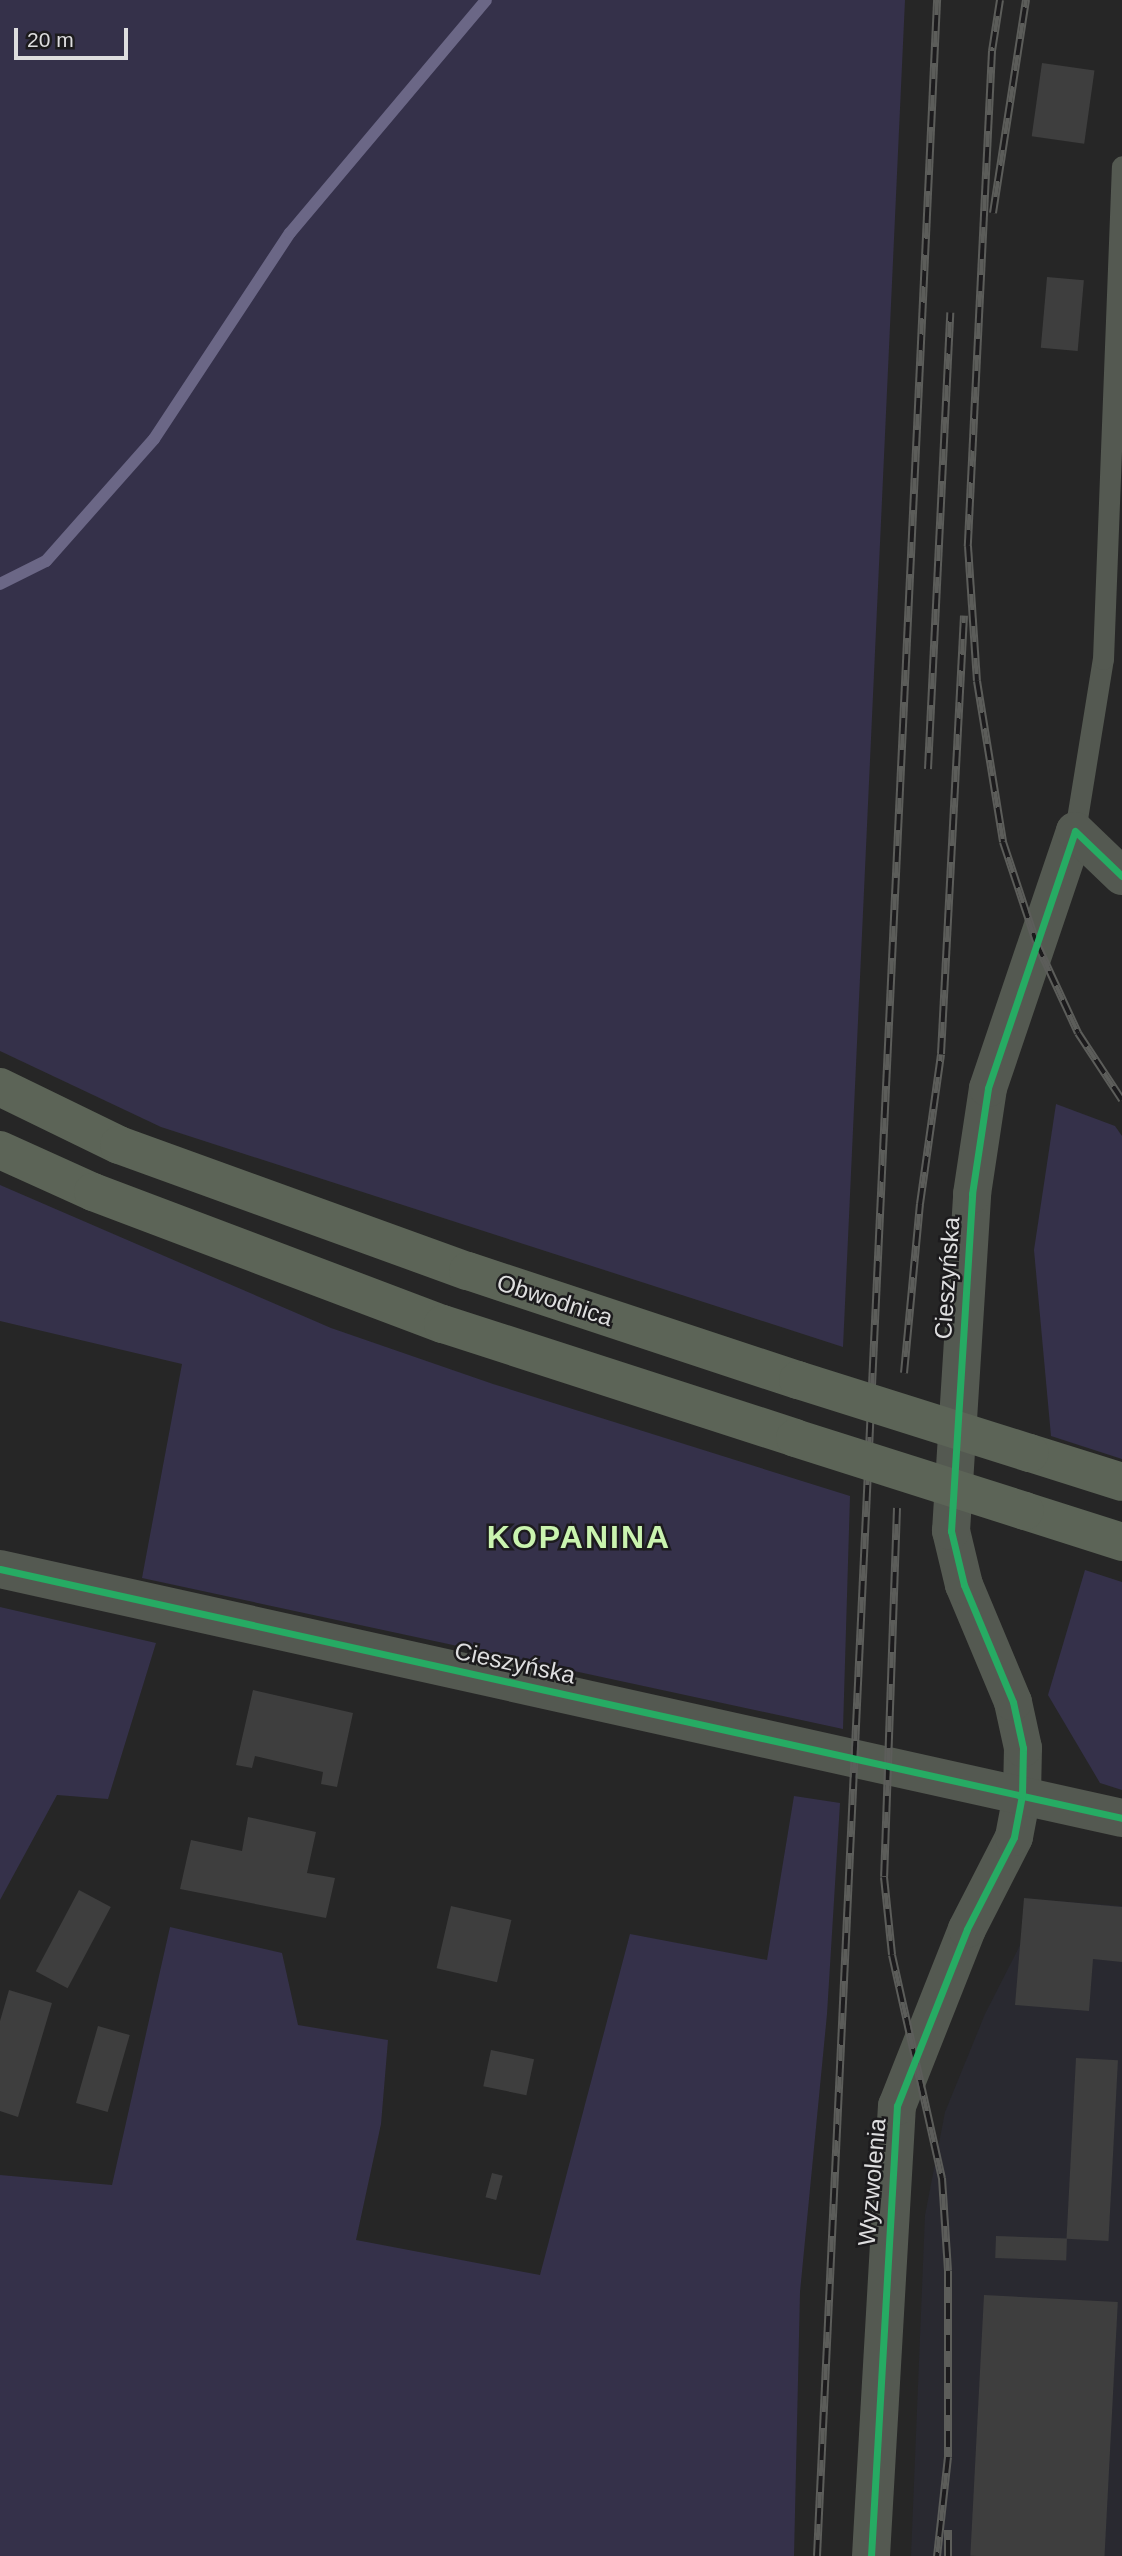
<!DOCTYPE html>
<meta charset="utf-8">
<style>
body{margin:0}
#map{position:relative;width:1122px;height:2556px;overflow:hidden;background:#262626;font-family:Helvetica,sans-serif}
div>[style]{position:absolute}
.built>*{inset:0;background:#292930}
.green>*{inset:0;background:#35314a}
.stream>*{height:12px;margin:-6px;padding:0 6px;transform-origin:6px;border-radius:6px;background:#6b6786}
.building>*{inset:0;background:#3e3e3e;transform-origin:0 0}
.service>*{height:21px;margin:-10.5px;padding:0 10.5px;transform-origin:10.5px;border-radius:10.5px;background:#545951}
.minor>*{height:38px;margin:-19px;padding:0 19px;transform-origin:19px;border-radius:19px;background:#545951}
.tertiary>*{height:38px;margin:-19px;padding:0 19px;transform-origin:19px;border-radius:19px;background:#545951}
.primary>*{height:38px;margin:-19px;padding:0 19px;transform-origin:19px;border-radius:19px;background:#5c6457}
.rail>*{height:8px;margin-top:-4px;transform-origin:0;background:repeating-linear-gradient(90deg,#1c1b1d 0 16px,#5c5d5a 0 32px);box-sizing:border-box;border-block:2px solid #5c5d5a}
.primary-bridge>*{height:38px;margin:-19px;padding:0 19px;transform-origin:19px;border-radius:19px;background:#5c6457}
.cycleway>*{height:7px;margin:-3.5px;padding:0 3.5px;transform-origin:3.5px;border-radius:3.5px;background:#26ab63}
span{translate:-50% -50%;white-space:nowrap;text-align:center;line-height:1.15;-webkit-text-stroke:5px #1c1b1d;paint-order:stroke}
.street-label{font-size:24px;color:#dededf}
.district-label{font-size:32px;color:#caf4af;font-weight:700;letter-spacing:2px}
.scale{position:absolute;left:14px;top:28px;width:114px;height:32px;box-sizing:border-box;border:4px solid #dededf;border-top:0;padding-left:9px;font-size:21px;line-height:24px;white-space:nowrap;color:#dededf;-webkit-text-stroke:5px #1c1b1d;paint-order:stroke}
</style>
<div id="map">
<div class="built">
<div style="clip-path:polygon(1043px 1900px,1122px 1906px,1122px 2556px,911px 2556px,925px 2215px,945px 2112px,985px 2014px)"></div>
</div>
<div class="green">
<div style="clip-path:polygon(0 0,905px 0,843px 1347px,161px 1127px,0 1051px)"></div>
<div style="clip-path:polygon(1056px 1104px,1115px 1126px,1122px 1136px,1122px 1459px,1051px 1436px,1034px 1250px)"></div>
<div style="clip-path:polygon(0 1185px,331px 1328px,493px 1384px,850px 1496px,843px 1729px,142px 1578px,182px 1364px,0 1321px)"></div>
<div style="clip-path:polygon(1085px 1570px,1122px 1582px,1122px 1790px,1100px 1783px,1048px 1695px)"></div>
<div style="clip-path:polygon(0 1607px,156px 1643px,108px 1799px,57px 1795px,0 1900px)"></div>
<div style="clip-path:polygon(794px 1796px,840px 1803px,827px 2014px,800px 2292px,794px 2556px,0 2556px,0 2175px,112px 2185px,170px 1927px,282px 1953px,298px 2025px,388px 2040px,381px 2124px,356px 2240px,540px 2275px,630px 1934px,767px 1960px)"></div>
</div>
<div class="stream">
<div style="left:0;top:584px;width:51px;rotate:-26.6deg"></div>
<div style="left:46px;top:561px;width:163px;rotate:-48.5deg"></div>
<div style="left:154px;top:439px;width:247px;rotate:-56.6deg"></div>
<div style="left:290px;top:233px;width:304px;rotate:-49.9deg"></div>
</div>
<div class="building">
<div style="left:1042px;top:63px;width:53px;height:74px;rotate:8deg"></div>
<div style="left:1047px;top:277px;width:37px;height:71px;rotate:5deg"></div>
<div style="clip-path:polygon(253px 1690px,353px 1713px,337px 1787px,321px 1784px,323px 1772px,255px 1756px,252px 1768px,236px 1765px)"></div>
<div style="clip-path:polygon(248px 1817px,316px 1832px,307px 1873px,335px 1878px,326px 1918px,180px 1889px,191px 1840px,242px 1851px)"></div>
<div style="left:79px;top:1890px;width:36px;height:92px;rotate:28deg"></div>
<div style="clip-path:polygon(1024px 1898px,1122px 1907px,1122px 1962px,1093px 1959px,1089px 2011px,1015px 2005px)"></div>
<div style="left:451px;top:1906px;width:62px;height:64px;rotate:13deg"></div>
<div style="clip-path:polygon(9px 1990px,52px 2003px,18px 2117px,0 2111px,0 2021px)"></div>
<div style="left:98px;top:2026px;width:33px;height:80px;rotate:16deg"></div>
<div style="left:491px;top:2050px;width:44px;height:37px;rotate:12deg"></div>
<div style="left:1076px;top:2058px;width:42px;height:181px;rotate:3deg"></div>
<div style="left:492px;top:2173px;width:11px;height:25px;rotate:15deg"></div>
<div style="left:996px;top:2236px;width:71px;height:22px;rotate:2deg"></div>
<div style="left:984px;top:2295px;width:134px;height:261px;rotate:3deg"></div>
</div>
<div class="service">
<div style="left:1075px;top:831px;width:174px;rotate:-80.8deg"></div>
<div style="left:1103px;top:659px;width:493px;rotate:-87.8deg"></div>
</div>
<div class="minor">
<div style="left:871px;top:2556px;width:451px;rotate:-86.7deg"></div>
<div style="left:897px;top:2106px;width:190px;rotate:-68.4deg"></div>
<div style="left:967px;top:1929px;width:103px;rotate:-62.9deg"></div>
<div style="left:1014px;top:1837px;width:43px;rotate:-79.2deg"></div>
<div style="left:1022px;top:1795px;width:47px;rotate:-88.8deg"></div>
<div style="left:1023px;top:1748px;width:47px;rotate:-102.3deg"></div>
<div style="left:1013px;top:1702px;width:127px;rotate:-112.7deg"></div>
<div style="left:964px;top:1585px;width:56px;rotate:-103.5deg"></div>
<div style="left:951px;top:1531px;width:338px;rotate:-86.4deg"></div>
<div style="left:972px;top:1194px;width:107px;rotate:-81.4deg"></div>
<div style="left:988px;top:1088px;width:271px;rotate:-71.3deg"></div>
<div style="left:1075px;top:831px;width:65px;rotate:43.8deg"></div>
</div>
<div class="tertiary">
<div style="left:0;top:1569px;width:1149px;rotate:12.51deg"></div>
</div>
<div class="primary">
<div style="left:0;top:1087px;width:132px;rotate:26deg"></div>
<div style="left:119px;top:1145px;width:371px;rotate:19.9deg"></div>
<div style="left:468px;top:1271px;width:348px;rotate:18.3deg"></div>
<div style="left:0;top:1150px;width:102px;rotate:24.3deg"></div>
<div style="left:93px;top:1192px;width:374px;rotate:20.7deg"></div>
<div style="left:443px;top:1324px;width:370px;rotate:17.9deg"></div>
<div style="left:1030px;top:1453px;width:96px;rotate:17.5deg"></div>
<div style="left:1025px;top:1511px;width:102px;rotate:17.7deg"></div>
</div>
<div class="rail">
<div style="left:1000px;top:0;width:52px;rotate:98.9deg"></div>
<div style="left:992px;top:51px;width:496px;rotate:92.8deg"></div>
<div style="left:968px;top:546px;width:135px;rotate:86.2deg"></div>
<div style="left:977px;top:681px;width:163px;rotate:80.8deg"></div>
<div style="left:1003px;top:842px;width:105px;rotate:71.7deg"></div>
<div style="left:1036px;top:942px;width:100px;rotate:65.2deg"></div>
<div style="left:1078px;top:1033px;width:80px;rotate:56.7deg"></div>
<div style="left:993px;top:213px;width:216px;rotate:-81.2deg"></div>
<div style="left:928px;top:769px;width:457px;rotate:-87.2deg"></div>
<div style="left:904px;top:1373px;width:170px;rotate:-84.6deg"></div>
<div style="left:920px;top:1204px;width:151px;rotate:-82deg"></div>
<div style="left:941px;top:1054px;width:439px;rotate:-87deg"></div>
<div style="left:897px;top:1508px;width:369px;rotate:92deg"></div>
<div style="left:884px;top:1877px;width:78px;rotate:84.1deg"></div>
<div style="left:892px;top:1955px;width:229px;rotate:77.4deg"></div>
<div style="left:942px;top:2178px;width:93px;rotate:86.3deg"></div>
<div style="left:948px;top:2271px;width:186px;rotate:90deg"></div>
<div style="left:948px;top:2457px;width:100px;rotate:96.3deg"></div>
<div style="left:817px;top:2556px;width:2559px;rotate:-87.31deg"></div>
<div style="left:948px;top:2556px;width:26px;rotate:-90deg"></div>
</div>
<div class="primary-bridge">
<div style="left:798px;top:1380px;width:243px;rotate:17.5deg"></div>
<div style="left:795px;top:1438px;width:241px;rotate:17.6deg"></div>
</div>
<div class="cycleway">
<div style="left:0;top:1569px;width:1149px;rotate:12.51deg"></div>
<div style="left:871px;top:2556px;width:451px;rotate:-86.7deg"></div>
<div style="left:897px;top:2106px;width:190px;rotate:-68.4deg"></div>
<div style="left:967px;top:1929px;width:103px;rotate:-62.9deg"></div>
<div style="left:1014px;top:1837px;width:43px;rotate:-79.2deg"></div>
<div style="left:1022px;top:1795px;width:47px;rotate:-88.8deg"></div>
<div style="left:1023px;top:1748px;width:47px;rotate:-102.3deg"></div>
<div style="left:1013px;top:1702px;width:127px;rotate:-112.7deg"></div>
<div style="left:964px;top:1585px;width:56px;rotate:-103.5deg"></div>
<div style="left:951px;top:1531px;width:338px;rotate:-86.4deg"></div>
<div style="left:972px;top:1194px;width:107px;rotate:-81.4deg"></div>
<div style="left:988px;top:1088px;width:271px;rotate:-71.3deg"></div>
<div style="left:1075px;top:831px;width:65px;rotate:43.8deg"></div>
</div>
<div class="street-label">
<span style="left:947px;top:1278px;rotate:-86deg">Cieszyńska</span>
<span style="left:555px;top:1300px;rotate:18deg">Obwodnica</span>
<span style="left:515px;top:1663px;rotate:12deg">Cieszyńska</span>
<span style="left:872px;top:2182px;rotate:-85deg">Wyzwolenia</span>
</div>
<div class="district-label">
<span style="left:579px;top:1537px">KOPANINA</span>
</div>
<div class="scale">20 m</div>
</div>
